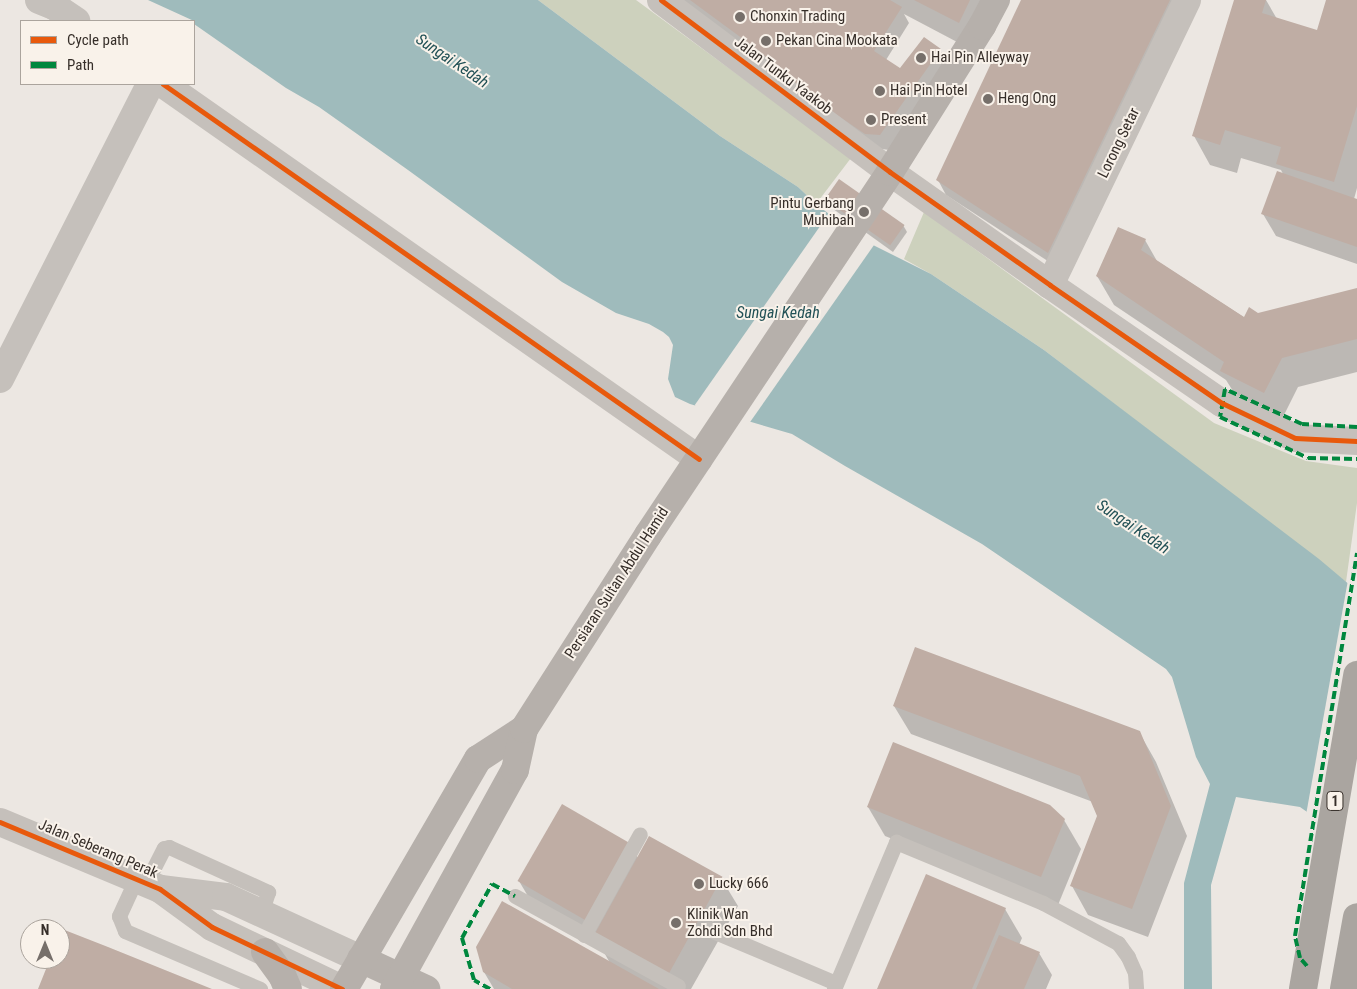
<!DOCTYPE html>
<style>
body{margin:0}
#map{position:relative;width:1357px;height:989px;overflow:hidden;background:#ece7e2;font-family:"Roboto Condensed",sans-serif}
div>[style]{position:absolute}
.green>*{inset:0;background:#cdd1bd}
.water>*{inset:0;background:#9fbbbc}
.pier>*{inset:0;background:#ece7e2;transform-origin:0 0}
.shadow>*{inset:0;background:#0003}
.building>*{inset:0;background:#bfada4;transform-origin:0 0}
.lane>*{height:15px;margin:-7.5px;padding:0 7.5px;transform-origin:7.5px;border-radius:7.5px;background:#c5c0bb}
.street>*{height:28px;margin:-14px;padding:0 14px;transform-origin:14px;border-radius:14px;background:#c5c0bb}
.secondary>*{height:28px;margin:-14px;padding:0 14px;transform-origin:14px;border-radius:14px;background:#b6b0ab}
.primary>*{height:28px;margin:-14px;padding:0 14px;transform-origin:14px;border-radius:14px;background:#aaa5a0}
.quiet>*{height:4px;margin-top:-2px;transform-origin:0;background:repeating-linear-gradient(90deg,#00873e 0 8px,transparent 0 12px)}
.cycleway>*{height:5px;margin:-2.5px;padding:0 2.5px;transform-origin:2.5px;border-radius:2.5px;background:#e8590c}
.dots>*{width:14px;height:14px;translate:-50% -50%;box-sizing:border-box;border:2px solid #f9f2ea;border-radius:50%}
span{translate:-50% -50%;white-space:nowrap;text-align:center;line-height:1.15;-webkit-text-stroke:4px #f9f2ea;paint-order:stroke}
.shield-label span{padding:1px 4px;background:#f9f2ea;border:1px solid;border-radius:4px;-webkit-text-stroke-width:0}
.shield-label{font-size:14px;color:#362e29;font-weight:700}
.poi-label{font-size:15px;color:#362e29}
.left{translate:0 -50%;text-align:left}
.right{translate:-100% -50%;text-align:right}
.street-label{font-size:15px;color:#362e29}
.water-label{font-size:16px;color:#215055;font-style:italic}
.legend{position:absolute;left:20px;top:20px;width:175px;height:65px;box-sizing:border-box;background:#f9f2ea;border:1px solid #aba49d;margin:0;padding:6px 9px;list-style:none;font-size:15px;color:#362e29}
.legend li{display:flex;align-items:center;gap:10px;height:25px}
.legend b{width:25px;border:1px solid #aba49d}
.north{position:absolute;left:20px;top:919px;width:50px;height:50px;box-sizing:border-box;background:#f9f2ea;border:1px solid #aba49d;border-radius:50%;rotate:0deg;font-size:14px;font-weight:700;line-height:20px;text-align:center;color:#362e29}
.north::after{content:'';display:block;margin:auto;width:18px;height:22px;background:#766f6a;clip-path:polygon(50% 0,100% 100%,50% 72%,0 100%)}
</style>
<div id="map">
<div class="green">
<div style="clip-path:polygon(538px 0,636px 0,851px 158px,816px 204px,798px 187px,720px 136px)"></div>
<div style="clip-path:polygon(924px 212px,1214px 423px,1306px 461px,1357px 468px,1357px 503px,1346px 582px,1044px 350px,931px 274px,904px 259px)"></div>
</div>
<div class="water">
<div style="clip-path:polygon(148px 0,538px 0,720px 136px,798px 187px,816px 204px,863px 240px,931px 274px,1044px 350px,1319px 559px,1357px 591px,1357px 847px,1300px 807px,1236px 797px,1211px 885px,1212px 989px,1184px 989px,1184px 883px,1210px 784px,1196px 757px,1172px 677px,1166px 669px,982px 544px,845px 466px,792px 434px,690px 404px,675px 397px,668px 379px,673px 345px,669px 337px,663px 332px,649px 324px,616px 313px,562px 282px,408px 170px,319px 107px,286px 88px,194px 24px,194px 21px)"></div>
</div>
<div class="pier">
<div style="left:830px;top:212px;width:55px;height:236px;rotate:35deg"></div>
<div style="clip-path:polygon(1348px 580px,1357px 587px,1357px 850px,1306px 815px)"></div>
</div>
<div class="shadow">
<div style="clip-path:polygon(679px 0,1001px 0,976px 52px,904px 14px,909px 23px,886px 60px,901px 70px,940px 50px,949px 65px,889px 150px,875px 148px)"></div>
<div style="clip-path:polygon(1023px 0,1185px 0,1057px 267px,946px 195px,938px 180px)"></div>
<div style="clip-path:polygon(1235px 0,1266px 0,1277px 19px,1318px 32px,1327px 0,1357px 0,1357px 188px,1354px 199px,1357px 200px,1357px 264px,1276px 236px,1263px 214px,1283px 174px,1281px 170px,1241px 158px,1237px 173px,1210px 165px,1194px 136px)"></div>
<div style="clip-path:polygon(825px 199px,903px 225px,907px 232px,893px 252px,829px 206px)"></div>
<div style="clip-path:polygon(1145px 240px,1157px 261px,1245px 318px,1357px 289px,1357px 372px,1298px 387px,1281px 421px,1238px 399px,1226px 380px,1114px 305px,1097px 276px)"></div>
<div style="clip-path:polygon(894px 706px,1139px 732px,1156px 762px,1187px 836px,1148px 937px,1088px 915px,1072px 886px,1098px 816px,1093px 802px,911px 734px)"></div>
<div style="clip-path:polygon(868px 807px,1064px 820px,1081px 849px,1058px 905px,885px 836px)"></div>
<div style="clip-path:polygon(630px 844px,638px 858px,721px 878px,738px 906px,691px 989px,494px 989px,484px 972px,610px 963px,597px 940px,532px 903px,519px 881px)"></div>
<div style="clip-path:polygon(927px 876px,1005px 909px,1022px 938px,1019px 945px,1039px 953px,1052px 975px,1046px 989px,879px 989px)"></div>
</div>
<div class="building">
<div style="clip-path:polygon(690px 0,890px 0,902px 7px,874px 51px,900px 68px,924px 37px,941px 49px,880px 135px,865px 134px,818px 102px,758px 50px)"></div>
<div style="clip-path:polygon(914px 0,970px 0,959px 23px)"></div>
<div style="clip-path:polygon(1021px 0,1170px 0,1048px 253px,936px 180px)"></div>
<div style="clip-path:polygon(1234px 0,1266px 0,1262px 13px,1317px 30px,1326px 0,1357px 0,1357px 106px,1334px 182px,1276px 164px,1281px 147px,1225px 130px,1220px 145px,1192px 136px)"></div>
<div style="clip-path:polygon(1277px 171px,1357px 199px,1357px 247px,1261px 214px)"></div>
<div style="left:839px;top:179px;width:80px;height:25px;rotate:35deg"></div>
<div style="clip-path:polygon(1118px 227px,1146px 239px,1141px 250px,1244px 317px,1249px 307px,1258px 313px,1357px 288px,1357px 339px,1282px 358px,1264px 393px,1220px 371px,1224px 362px,1096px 276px)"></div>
<div style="clip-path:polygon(915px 647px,1140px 731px,1171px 806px,1132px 909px,1070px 886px,1097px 816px,1080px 776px,893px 706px)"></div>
<div style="clip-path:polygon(893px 742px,1050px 805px,1065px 819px,1041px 877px,867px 807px)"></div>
<div style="left:562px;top:804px;width:80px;height:89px;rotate:30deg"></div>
<div style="left:649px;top:836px;width:84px;height:114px;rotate:29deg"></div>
<div style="clip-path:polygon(926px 874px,1006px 908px,972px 989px,877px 989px)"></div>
<div style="clip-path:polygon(502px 901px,659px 989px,512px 989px,483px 972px,476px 947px)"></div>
<div style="clip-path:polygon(62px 929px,108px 947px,212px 989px,38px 989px,50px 959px,60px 959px,60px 935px)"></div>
<div style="clip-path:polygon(999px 935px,1040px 952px,1024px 989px,976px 989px)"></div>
</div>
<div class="lane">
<div style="left:136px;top:879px;width:41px;rotate:114.7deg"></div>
<div style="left:119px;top:916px;width:16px;rotate:68deg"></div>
<div style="left:125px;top:931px;width:147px;rotate:23.2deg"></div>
<div style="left:146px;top:883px;width:39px;rotate:-63deg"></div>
<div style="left:164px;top:848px;width:5px;rotate:-11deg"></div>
<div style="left:169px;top:847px;width:109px;rotate:24.4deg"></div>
<div style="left:268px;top:892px;width:23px;rotate:108deg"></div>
<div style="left:515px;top:896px;width:186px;rotate:28.9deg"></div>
<div style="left:708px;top:929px;width:139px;rotate:22.9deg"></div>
<div style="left:584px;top:935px;width:115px;rotate:-61deg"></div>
<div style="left:834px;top:989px;width:160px;rotate:-67.1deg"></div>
<div style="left:896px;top:842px;width:159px;rotate:22.5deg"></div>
<div style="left:1043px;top:903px;width:85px;rotate:28.1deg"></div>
<div style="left:1118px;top:943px;width:17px;rotate:54deg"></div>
<div style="left:1128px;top:957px;width:17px;rotate:66deg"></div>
<div style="left:1135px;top:973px;width:16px;rotate:86deg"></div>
</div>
<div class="street">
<div style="left:39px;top:0;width:16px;rotate:22deg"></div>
<div style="left:54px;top:6px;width:27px;rotate:34deg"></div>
<div style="left:661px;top:0;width:286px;rotate:36.9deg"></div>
<div style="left:890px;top:172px;width:196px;rotate:35.2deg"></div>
<div style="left:1050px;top:285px;width:209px;rotate:34.5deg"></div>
<div style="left:1222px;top:403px;width:81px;rotate:25.6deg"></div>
<div style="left:1295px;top:438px;width:62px;rotate:2.8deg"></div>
<div style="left:163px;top:84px;width:654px;rotate:34.98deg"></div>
<div style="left:1050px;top:285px;width:316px;rotate:-64.3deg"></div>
<div style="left:0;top:379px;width:331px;rotate:-63deg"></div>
<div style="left:0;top:822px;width:173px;rotate:22.7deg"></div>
<div style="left:160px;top:889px;width:64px;rotate:36.2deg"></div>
<div style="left:212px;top:927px;width:144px;rotate:25.5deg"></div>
<div style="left:161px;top:889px;width:65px;rotate:7deg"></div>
<div style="left:226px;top:897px;width:149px;rotate:24.7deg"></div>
</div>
<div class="secondary">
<div style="left:265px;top:952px;width:29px;rotate:54deg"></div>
<div style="left:282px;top:975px;width:15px;rotate:67deg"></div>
<div style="left:361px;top:959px;width:72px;rotate:24.8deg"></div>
<div style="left:344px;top:989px;width:266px;rotate:-59.8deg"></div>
<div style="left:478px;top:759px;width:55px;rotate:-33.1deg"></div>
<div style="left:394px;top:989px;width:250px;rotate:-61.1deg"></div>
<div style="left:515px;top:770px;width:42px;rotate:-77.6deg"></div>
<div style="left:524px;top:729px;width:230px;rotate:-57.4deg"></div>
<div style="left:648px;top:535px;width:436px;rotate:-56.3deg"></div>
<div style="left:890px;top:172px;width:173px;rotate:-57.8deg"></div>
<div style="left:982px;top:26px;width:30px;rotate:-62deg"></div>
</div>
<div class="primary">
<div style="left:1303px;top:989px;width:319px;rotate:-80.2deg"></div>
<div style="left:1344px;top:989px;width:73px;rotate:-79.8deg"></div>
</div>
<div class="quiet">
<div style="left:1357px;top:427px;width:55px;rotate:-176.9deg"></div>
<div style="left:1302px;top:424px;width:85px;rotate:-155.6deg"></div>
<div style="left:1225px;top:389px;width:28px;rotate:100deg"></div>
<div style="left:1220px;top:417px;width:97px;rotate:25deg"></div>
<div style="left:1308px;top:458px;width:49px;rotate:1.2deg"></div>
<div style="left:1307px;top:966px;width:11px;rotate:-131deg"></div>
<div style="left:1300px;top:958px;width:23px;rotate:-103deg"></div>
<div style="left:1295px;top:936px;width:388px;rotate:-80.8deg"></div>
<div style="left:490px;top:989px;width:18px;rotate:-151deg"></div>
<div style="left:474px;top:980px;width:44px;rotate:-105.9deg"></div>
<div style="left:462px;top:938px;width:62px;rotate:-60.9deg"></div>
<div style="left:492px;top:884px;width:26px;rotate:28deg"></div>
</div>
<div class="cycleway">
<div style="left:661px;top:0;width:286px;rotate:36.9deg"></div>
<div style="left:890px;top:172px;width:196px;rotate:35.2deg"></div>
<div style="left:1050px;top:285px;width:209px;rotate:34.5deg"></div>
<div style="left:1222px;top:403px;width:81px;rotate:25.6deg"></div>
<div style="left:1295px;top:438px;width:62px;rotate:2.8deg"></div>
<div style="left:163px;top:84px;width:654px;rotate:34.98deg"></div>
<div style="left:0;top:822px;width:173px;rotate:22.7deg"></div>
<div style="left:160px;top:889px;width:64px;rotate:36.2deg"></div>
<div style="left:212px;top:927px;width:144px;rotate:25.5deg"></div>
</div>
<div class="dots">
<div style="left:740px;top:17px;background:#766f6a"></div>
<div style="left:766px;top:41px;background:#766f6a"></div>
<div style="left:921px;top:58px;background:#766f6a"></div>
<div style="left:880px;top:91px;background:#766f6a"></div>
<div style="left:988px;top:99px;background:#766f6a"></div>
<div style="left:871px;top:120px;background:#766f6a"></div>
<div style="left:864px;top:212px;background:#766f6a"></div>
<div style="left:699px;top:884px;background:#766f6a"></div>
<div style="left:676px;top:923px;background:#766f6a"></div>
</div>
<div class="shield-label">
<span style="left:1335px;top:801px">1</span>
</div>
<div class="poi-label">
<span class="left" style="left:750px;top:17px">Chonxin Trading</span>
<span class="left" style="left:776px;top:41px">Pekan Cina Mookata</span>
<span class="left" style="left:931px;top:58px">Hai Pin Alleyway</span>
<span class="left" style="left:890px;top:91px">Hai Pin Hotel</span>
<span class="left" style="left:998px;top:99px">Heng Ong</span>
<span class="left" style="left:881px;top:120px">Present</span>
<span class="right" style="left:854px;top:212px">Pintu Gerbang<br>Muhibah</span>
<span class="left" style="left:709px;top:884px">Lucky 666</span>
<span class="left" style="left:687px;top:923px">Klinik Wan<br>Zohdi Sdn Bhd</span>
</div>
<div class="street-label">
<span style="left:783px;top:76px;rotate:37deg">Jalan Tunku Yaakob</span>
<span style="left:1119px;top:143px;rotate:-64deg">Lorong Setar</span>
<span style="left:617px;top:583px;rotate:-57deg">Persiaran Sultan Abdul Hamid</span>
<span style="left:98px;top:849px;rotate:23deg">Jalan Seberang Perak</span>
</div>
<div class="water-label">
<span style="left:452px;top:61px;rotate:34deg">Sungai Kedah</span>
<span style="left:778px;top:313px">Sungai Kedah</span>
<span style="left:1133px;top:527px;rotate:34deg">Sungai Kedah</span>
</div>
<ul class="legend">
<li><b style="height:6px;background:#e8590c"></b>Cycle path</li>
<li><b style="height:6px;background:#00873e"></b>Path</li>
</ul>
<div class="north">N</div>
</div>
